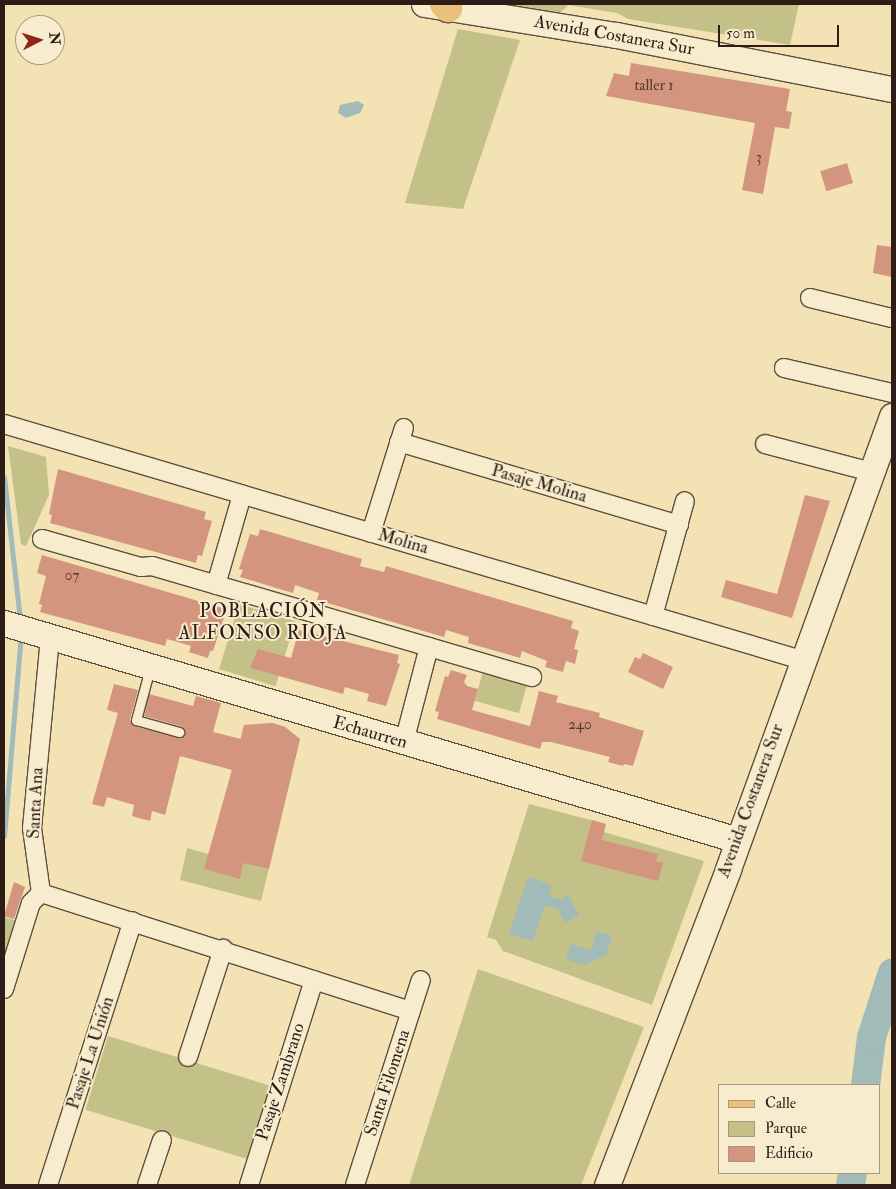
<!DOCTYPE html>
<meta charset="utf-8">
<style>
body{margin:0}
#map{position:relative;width:896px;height:1189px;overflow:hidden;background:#f3e2b4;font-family:"IM FELL Double Pica",serif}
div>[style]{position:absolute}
.green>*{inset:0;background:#c3c187;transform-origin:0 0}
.water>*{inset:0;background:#a0bbb8}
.stream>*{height:5px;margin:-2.5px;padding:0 2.5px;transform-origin:2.5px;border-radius:2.5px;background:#a0bbb8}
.river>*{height:29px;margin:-14.5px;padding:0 14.5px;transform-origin:14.5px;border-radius:14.5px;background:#a0bbb8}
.building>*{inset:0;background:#d3957e;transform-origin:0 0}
.roads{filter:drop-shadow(1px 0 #5e4e3e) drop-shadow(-1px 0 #5e4e3e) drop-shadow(0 1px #5e4e3e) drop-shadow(0 -1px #5e4e3e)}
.lane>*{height:9px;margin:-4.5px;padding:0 4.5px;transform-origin:4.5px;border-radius:4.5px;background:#f7ecce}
.street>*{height:18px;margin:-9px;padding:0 9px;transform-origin:9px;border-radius:9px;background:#f7ecce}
.secondary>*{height:25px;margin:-12.5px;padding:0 12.5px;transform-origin:12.5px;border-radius:12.5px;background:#f7ecce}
.primary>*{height:28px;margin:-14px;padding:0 14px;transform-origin:14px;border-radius:14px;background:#eac17a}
span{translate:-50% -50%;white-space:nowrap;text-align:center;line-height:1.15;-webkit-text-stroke:4px #f7ecce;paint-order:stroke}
.number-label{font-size:15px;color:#563b30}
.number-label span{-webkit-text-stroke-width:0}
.street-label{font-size:18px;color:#2d1d16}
.neighbourhood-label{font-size:19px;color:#2d1d16;letter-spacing:1px}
.frame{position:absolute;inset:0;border:5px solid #2d1d16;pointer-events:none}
.legend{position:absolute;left:718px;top:1084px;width:162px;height:90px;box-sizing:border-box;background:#f7ecce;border:1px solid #a69984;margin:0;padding:6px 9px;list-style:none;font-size:15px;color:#2d1d16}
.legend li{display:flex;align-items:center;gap:10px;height:25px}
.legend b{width:25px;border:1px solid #a69984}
.north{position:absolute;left:15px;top:15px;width:50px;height:50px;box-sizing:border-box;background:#f7ecce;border:1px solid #a69984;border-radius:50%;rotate:85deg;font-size:14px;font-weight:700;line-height:20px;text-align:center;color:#2d1d16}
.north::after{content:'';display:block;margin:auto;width:18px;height:22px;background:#8f2418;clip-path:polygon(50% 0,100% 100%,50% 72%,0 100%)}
.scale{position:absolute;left:718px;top:25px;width:121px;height:22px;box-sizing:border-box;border:2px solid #2d1d16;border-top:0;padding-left:6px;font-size:15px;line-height:18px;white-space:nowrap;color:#2d1d16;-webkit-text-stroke:4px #f7ecce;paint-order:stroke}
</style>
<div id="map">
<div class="green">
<div style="clip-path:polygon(509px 4px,799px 4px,790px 45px,628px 19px,617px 13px,568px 5px,560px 13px)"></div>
<div style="clip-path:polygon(458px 29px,520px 40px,463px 209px,405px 203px)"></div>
<div style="clip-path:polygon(8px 446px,46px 457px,49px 495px,26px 546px,21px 544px)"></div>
<div style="left:239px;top:604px;width:59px;height:68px;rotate:17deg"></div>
<div style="left:484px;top:668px;width:46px;height:34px;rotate:16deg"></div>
<div style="clip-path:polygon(272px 723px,285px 727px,300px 739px,261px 901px,180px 880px,187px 848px,209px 854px,244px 725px)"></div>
<div style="clip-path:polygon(529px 804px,606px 824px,604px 832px,704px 861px,652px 1005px,503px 951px,496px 940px,487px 937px)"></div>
<div style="clip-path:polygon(4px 917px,18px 921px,4px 965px)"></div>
<div style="clip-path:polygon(478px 969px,644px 1027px,581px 1185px,409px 1185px)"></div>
<div style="left:108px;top:1036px;width:170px;height:77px;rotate:17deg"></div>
</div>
<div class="water">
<div style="clip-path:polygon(358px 101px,364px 105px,360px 113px,346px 118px,338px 113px,340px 105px)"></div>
<div style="clip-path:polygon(528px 877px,552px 885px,549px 896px,561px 900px,568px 894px,579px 915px,564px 923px,559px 910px,545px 905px,533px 941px,509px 934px)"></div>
<div style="clip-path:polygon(597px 931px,612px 936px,606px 955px,584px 965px,566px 959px,571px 944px,591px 950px)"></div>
</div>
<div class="stream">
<div style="left:4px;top:477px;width:143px;rotate:83.6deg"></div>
<div style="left:4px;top:836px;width:202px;rotate:-85.2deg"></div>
</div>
<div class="river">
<div style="left:865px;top:1085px;width:48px;rotate:-82.9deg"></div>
<div style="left:871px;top:1037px;width:68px;rotate:-72.1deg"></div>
<div style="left:850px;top:1185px;width:12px;rotate:-81deg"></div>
</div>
<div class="building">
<div style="clip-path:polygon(631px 63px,790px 89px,786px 111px,792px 112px,789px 129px,775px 127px,763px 194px,742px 190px,755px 123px,606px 96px,614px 73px,629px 76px)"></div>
<div style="left:847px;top:163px;width:21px;height:28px;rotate:73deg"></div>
<div style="clip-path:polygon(877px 245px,892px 247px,892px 277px,873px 273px)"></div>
<div style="clip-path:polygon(58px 469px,206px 512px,204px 519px,212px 521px,202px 556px,198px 555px,196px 563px,50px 523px,52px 515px,49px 514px)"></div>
<div style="clip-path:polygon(805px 495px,830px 501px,792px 618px,721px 597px,726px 580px,777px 594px)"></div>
<div style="clip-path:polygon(260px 529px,362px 559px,360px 566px,384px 572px,386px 566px,573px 621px,571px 628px,579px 631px,574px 649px,578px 650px,575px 664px,566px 661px,563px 672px,545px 667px,547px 661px,522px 651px,520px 658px,468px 643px,469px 637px,446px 630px,444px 637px,317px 600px,319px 593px,295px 585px,293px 593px,240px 577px,243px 570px,239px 569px,250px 534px,258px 536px)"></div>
<div style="clip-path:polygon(42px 555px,222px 608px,220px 615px,224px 617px,213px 651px,210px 651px,208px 658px,189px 652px,191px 646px,167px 639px,165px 646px,40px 612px,42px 605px,39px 604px,46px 576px,37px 573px)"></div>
<div style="clip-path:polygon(299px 630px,399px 655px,397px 663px,400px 664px,386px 706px,367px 701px,369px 694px,345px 687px,343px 694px,250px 668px,258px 649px,291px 658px)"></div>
<div style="clip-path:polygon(643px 653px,673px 667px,663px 689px,628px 672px,635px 657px,640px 659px)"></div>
<div style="clip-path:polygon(451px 670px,467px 675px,464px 682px,467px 686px,478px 689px,472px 710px,530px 726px,539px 691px,558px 696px,556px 702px,600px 713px,599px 717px,644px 731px,633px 766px,624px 764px,623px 766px,608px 762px,610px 757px,551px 742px,542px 742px,540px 749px,437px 719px,439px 712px,435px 711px,445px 676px,448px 677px)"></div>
<div style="clip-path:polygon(114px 684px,138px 690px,130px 719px,134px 726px,181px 738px,185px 733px,183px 727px,144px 716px,149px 694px,193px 706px,196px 696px,221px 703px,213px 732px,241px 739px,244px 725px,272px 723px,285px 727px,300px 739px,269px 869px,243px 863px,240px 879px,204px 869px,232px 770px,180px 756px,165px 815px,152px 811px,150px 821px,132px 816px,134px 805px,107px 797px,104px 807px,92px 804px,118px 713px,107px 710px)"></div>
<div style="clip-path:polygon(592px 820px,606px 824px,602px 840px,658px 854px,656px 861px,663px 863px,658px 881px,581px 861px)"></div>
<div style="clip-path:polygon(14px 882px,25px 887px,14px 919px,4px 916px)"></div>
</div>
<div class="roads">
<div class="lane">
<div style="left:150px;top:668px;width:54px;rotate:105.1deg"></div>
<div style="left:136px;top:720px;width:45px;rotate:15.6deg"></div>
</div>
<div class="street">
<div style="left:810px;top:298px;width:84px;rotate:13.7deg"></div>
<div style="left:784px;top:368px;width:111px;rotate:13deg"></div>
<div style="left:4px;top:424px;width:832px;rotate:16.48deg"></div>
<div style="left:399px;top:442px;width:292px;rotate:16.5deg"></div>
<div style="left:765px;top:444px;width:111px;rotate:14.7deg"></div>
<div style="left:371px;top:533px;width:110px;rotate:-72.6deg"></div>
<div style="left:42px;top:539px;width:103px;rotate:15.8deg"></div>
<div style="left:141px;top:567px;width:11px;rotate:-5deg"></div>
<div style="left:152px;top:566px;width:396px;rotate:16.3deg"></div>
<div style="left:216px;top:585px;width:94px;rotate:-73.9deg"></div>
<div style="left:653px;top:616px;width:119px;rotate:-74.5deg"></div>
<div style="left:404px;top:742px;width:98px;rotate:-75.3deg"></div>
<div style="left:41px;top:893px;width:388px;rotate:17.7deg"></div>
<div style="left:4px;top:989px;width:90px;rotate:-72.6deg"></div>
<div style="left:31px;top:903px;width:14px;rotate:-45deg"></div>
<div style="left:41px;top:893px;width:66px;rotate:-97.9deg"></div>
<div style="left:32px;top:828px;width:190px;rotate:-84.6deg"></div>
<div style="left:188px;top:1057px;width:114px;rotate:-72deg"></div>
<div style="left:48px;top:1185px;width:277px;rotate:-72.2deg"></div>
<div style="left:147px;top:1185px;width:47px;rotate:-71.6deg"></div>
<div style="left:249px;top:1185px;width:215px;rotate:-72.4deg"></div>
<div style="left:355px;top:1185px;width:215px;rotate:-72.2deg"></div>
</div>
<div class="secondary">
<div style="left:424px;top:4px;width:194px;rotate:9.2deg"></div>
<div style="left:616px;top:35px;width:281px;rotate:11.1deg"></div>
<div style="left:4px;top:623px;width:765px;rotate:16.47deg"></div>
<div style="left:607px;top:1185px;width:338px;rotate:-69deg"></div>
<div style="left:728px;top:869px;width:482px;rotate:-70.1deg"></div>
</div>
<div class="primary">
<div style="left:444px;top:4px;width:6px;rotate:45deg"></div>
</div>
</div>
<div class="number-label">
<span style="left:654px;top:86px">taller 1</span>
<span style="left:759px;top:158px">3</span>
<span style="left:72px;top:576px">07</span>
<span style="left:580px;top:725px">240</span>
</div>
<div class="street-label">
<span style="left:614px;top:36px;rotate:10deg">Avenida Costanera Sur</span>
<span style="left:539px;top:484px;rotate:16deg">Pasaje Molina</span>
<span style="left:403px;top:542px;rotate:16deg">Molina</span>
<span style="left:370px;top:733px;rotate:16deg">Echaurren</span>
<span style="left:751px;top:801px;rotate:-70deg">Avenida Costanera Sur</span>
<span style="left:36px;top:803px;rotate:-87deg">Santa Ana</span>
<span style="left:91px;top:1053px;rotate:-72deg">Pasaje La Unión</span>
<span style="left:281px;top:1082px;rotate:-72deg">Pasaje Zambrano</span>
<span style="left:388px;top:1083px;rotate:-72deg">Santa Filomena</span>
</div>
<div class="neighbourhood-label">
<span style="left:263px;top:623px">POBLACIÓN<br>ALFONSO RIOJA</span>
</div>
<div class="frame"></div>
<ul class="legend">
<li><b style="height:6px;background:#eac17a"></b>Calle</li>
<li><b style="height:14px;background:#c3c187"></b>Parque</li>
<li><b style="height:14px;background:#d3957e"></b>Edificio</li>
</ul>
<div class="north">N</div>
<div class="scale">50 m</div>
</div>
